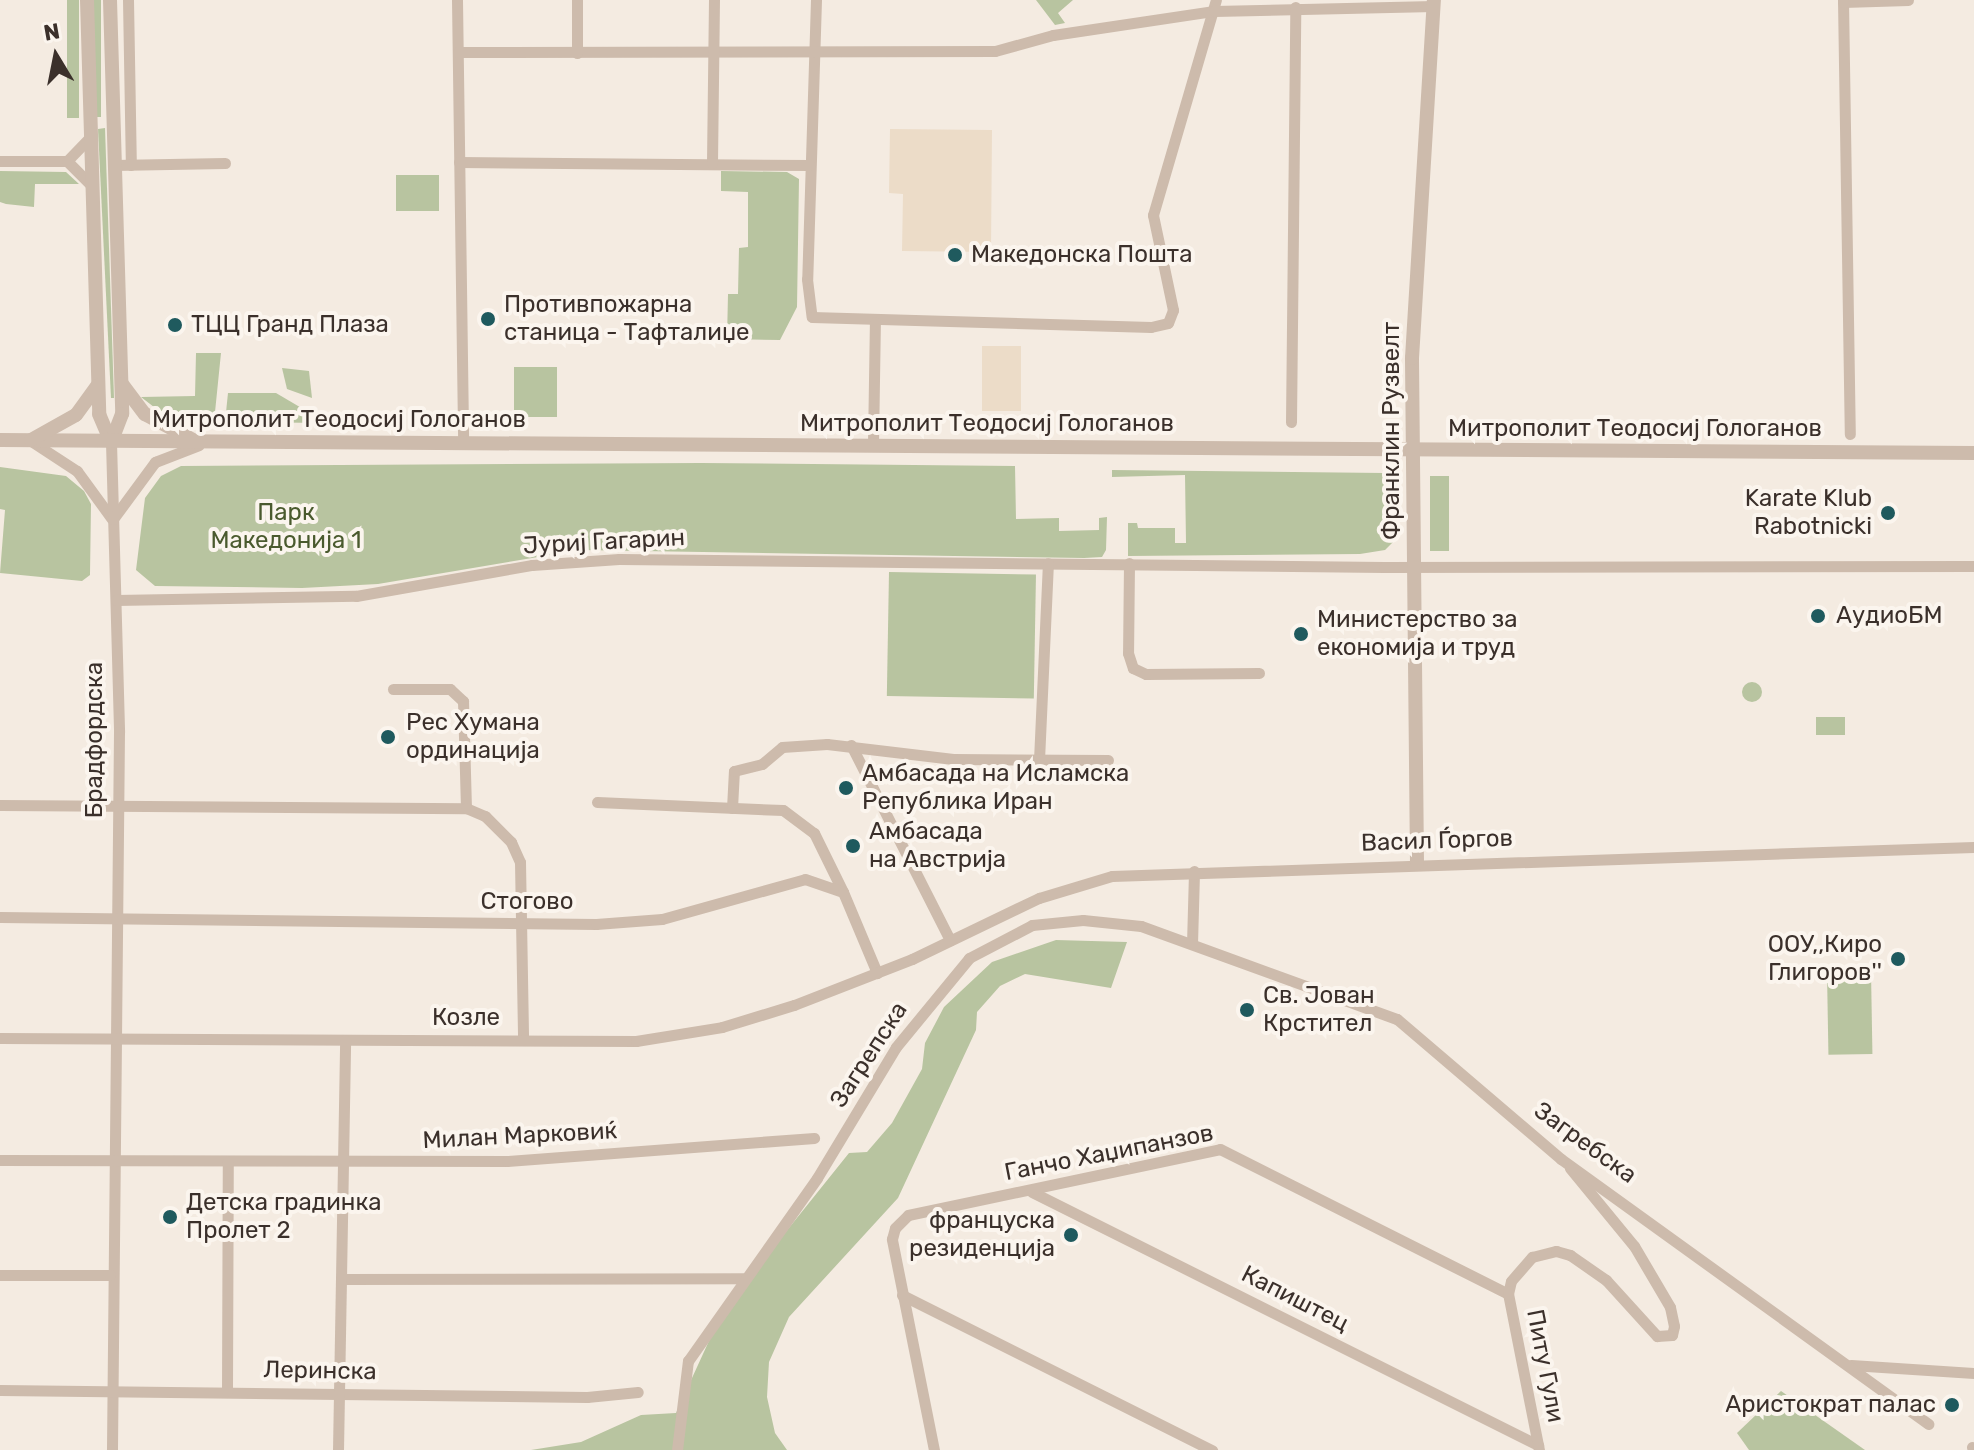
<!DOCTYPE html>
<meta charset="utf-8">
<style>
body{margin:0}
#map{position:relative;width:1974px;height:1450px;overflow:hidden;background:#f4ebe1;font-family:Rubik,sans-serif}
div>[style]{position:absolute}
.green>*{inset:0;background:#b8c4a0;transform-origin:0 0}
.round{border-radius:50%}
.plaza>*{inset:0;background:#ecdcc8;transform-origin:0 0}
.minor>*{height:11px;margin:-5.5px;padding:0 5.5px;transform-origin:5.5px;border-radius:5.5px;background:#cdbbac}
.tertiary>*{height:14px;margin:-7px;padding:0 7px;transform-origin:7px;border-radius:7px;background:#cdbbac}
.dots>*{width:22px;height:22px;translate:-50% -50%;box-sizing:border-box;border:4px solid #fbf5ee;border-radius:50%}
span{translate:-50% -50%;white-space:nowrap;text-align:center;line-height:1.15;-webkit-text-stroke:8px #fbf5ee;paint-order:stroke}
.poi-label{font-size:24px;color:#3b302b}
.left{translate:0 -50%;text-align:left}
.right{translate:-100% -50%;text-align:right}
.street-label{font-size:24px;color:#3b302b}
.park-label{font-size:24px;color:#4a5a2e}
.north{position:absolute;left:16px;top:16px;width:80px;height:80px;-webkit-text-stroke:6px #fbf5ee;paint-order:stroke;rotate:350deg;font-size:22px;font-weight:700;line-height:32px;text-align:center;color:#3b302b}
.north::after{content:'';display:block;margin:auto;width:28px;height:36px;background:#3b302b;clip-path:polygon(50% 0,100% 100%,50% 72%,0 100%)}
</style>
<div id="map">
<div class="green">
<div style="left:67px;top:0;width:12px;height:118px"></div>
<div style="left:94px;top:0;width:7px;height:117px"></div>
<div style="clip-path:polygon(1036px 0,1073px 0,1058px 13px,1065px 23px,1055px 25px)"></div>
<div style="clip-path:polygon(105px 128px,114px 398px,111px 398px,98px 129px)"></div>
<div style="clip-path:polygon(0 171px,66px 172px,79px 184px,35px 184px,34px 207px,6px 204px,0 202px)"></div>
<div style="clip-path:polygon(721px 171px,787px 172px,799px 179px,797px 307px,780px 340px,727px 339px,728px 294px,738px 294px,739px 248px,748px 247px,748px 192px,721px 191px)"></div>
<div style="left:396px;top:175px;width:43px;height:36px"></div>
<div style="clip-path:polygon(196px 353px,221px 353px,214px 422px,172px 421px,141px 397px,195px 396px)"></div>
<div style="left:514px;top:367px;width:43px;height:50px"></div>
<div style="clip-path:polygon(282px 368px,309px 371px,312px 398px,287px 389px)"></div>
<div style="clip-path:polygon(228px 393px,276px 393px,327px 423px,225px 422px)"></div>
<div style="clip-path:polygon(701px 463px,1015px 466px,1016px 519px,1059px 518px,1059px 531px,1099px 530px,1099px 518px,1107px 517px,1106px 550px,1102px 557px,1084px 558px,580px 550px,378px 584px,302px 588px,155px 586px,136px 570px,145px 498px,161px 476px,181px 466px)"></div>
<div style="clip-path:polygon(0 467px,66px 476px,84px 491px,91px 504px,90px 575px,82px 581px,0 573px,5px 510px,0 509px)"></div>
<div style="clip-path:polygon(1112px 470px,1384px 473px,1395px 488px,1394px 541px,1385px 550px,1360px 554px,1128px 556px,1128px 523px,1137px 523px,1138px 528px,1175px 528px,1175px 543px,1186px 543px,1185px 475px,1112px 477px)"></div>
<div style="left:1430px;top:476px;width:19px;height:75px"></div>
<div style="left:889px;top:572px;width:147px;height:124px;rotate:1deg"></div>
<div class="round" style="left:1742px;top:682px;width:20px;height:20px"></div>
<div style="left:1816px;top:717px;width:29px;height:18px"></div>
<div style="clip-path:polygon(1056px 940px,1127px 942px,1111px 988px,1025px 974px,1000px 986px,977px 1012px,976px 1030px,898px 1198px,789px 1317px,769px 1362px,767px 1397px,775px 1433px,787px 1450px,531px 1450px,581px 1442px,641px 1415px,676px 1413px,719px 1319px,744px 1284px,849px 1153px,867px 1152px,892px 1123px,922px 1069px,925px 1043px,944px 1007px,992px 962px)"></div>
<div style="left:1871px;top:972px;width:82px;height:44px;rotate:89deg"></div>
<div style="clip-path:polygon(1781px 1391px,1865px 1450px,1749px 1450px,1737px 1433px)"></div>
</div>
<div class="plaza">
<div style="clip-path:polygon(890px 129px,992px 130px,991px 252px,902px 251px,903px 194px,889px 193px)"></div>
<div style="left:982px;top:346px;width:39px;height:65px"></div>
</div>
<div class="minor">
<div style="left:128px;top:0;width:165px;rotate:89deg"></div>
<div style="left:457px;top:0;width:443px;rotate:89.2deg"></div>
<div style="left:816px;top:0;width:279px;rotate:91.8deg"></div>
<div style="left:807px;top:279px;width:38px;rotate:83deg"></div>
<div style="left:812px;top:317px;width:339px;rotate:1.7deg"></div>
<div style="left:1151px;top:327px;width:17px;rotate:-13deg"></div>
<div style="left:1168px;top:323px;width:14px;rotate:-69deg"></div>
<div style="left:1173px;top:310px;width:97px;rotate:-101.9deg"></div>
<div style="left:1153px;top:215px;width:224px;rotate:-73.7deg"></div>
<div style="left:1843px;top:0;width:434px;rotate:89.1deg"></div>
<div style="left:1843px;top:2px;width:65px;rotate:-1.8deg"></div>
<div style="left:458px;top:52px;width:537px;rotate:-0.11deg"></div>
<div style="left:995px;top:51px;width:60px;rotate:-15.4deg"></div>
<div style="left:1053px;top:35px;width:163px;rotate:-8.5deg"></div>
<div style="left:1214px;top:11px;width:220px;rotate:-1.3deg"></div>
<div style="left:577px;top:53px;width:53px;rotate:-90deg"></div>
<div style="left:0;top:161px;width:67px"></div>
<div style="left:67px;top:161px;width:33px;rotate:-46deg"></div>
<div style="left:67px;top:161px;width:34px;rotate:45deg"></div>
<div style="left:459px;top:162px;width:351px;rotate:0.5deg"></div>
<div style="left:712px;top:163px;width:163px;rotate:-89.3deg"></div>
<div style="left:114px;top:165px;width:111px;rotate:-1deg"></div>
<div style="left:1291px;top:422px;width:415px;rotate:-89.4deg"></div>
<div style="left:31px;top:441px;width:55px;rotate:33.1deg"></div>
<div style="left:77px;top:471px;width:59px;rotate:53.9deg"></div>
<div style="left:111px;top:442px;width:290px;rotate:88.4deg"></div>
<div style="left:119px;top:732px;width:718px;rotate:90.56deg"></div>
<div style="left:873px;top:444px;width:122px;rotate:-89.1deg"></div>
<div style="left:113px;top:519px;width:71px;rotate:-53.6deg"></div>
<div style="left:155px;top:462px;width:47px;rotate:-21.1deg"></div>
<div style="left:1129px;top:563px;width:90px;rotate:90.6deg"></div>
<div style="left:1128px;top:653px;width:16px;rotate:72deg"></div>
<div style="left:1133px;top:668px;width:14px;rotate:25deg"></div>
<div style="left:1146px;top:674px;width:113px;rotate:-0.5deg"></div>
<div style="left:116px;top:600px;width:240px;rotate:-1deg"></div>
<div style="left:356px;top:596px;width:179px;rotate:-10deg"></div>
<div style="left:532px;top:565px;width:87px;rotate:-3.9deg"></div>
<div style="left:619px;top:559px;width:765px;rotate:0.6deg"></div>
<div style="left:1384px;top:567px;width:590px;rotate:-0.1deg"></div>
<div style="left:393px;top:689px;width:57px"></div>
<div style="left:450px;top:689px;width:18px;rotate:43deg"></div>
<div style="left:463px;top:701px;width:107px;rotate:88.4deg"></div>
<div style="left:851px;top:745px;width:219px;rotate:63.1deg"></div>
<div style="left:1039px;top:760px;width:197px;rotate:-87.4deg"></div>
<div style="left:597px;top:802px;width:186px;rotate:2.5deg"></div>
<div style="left:783px;top:810px;width:39px;rotate:37deg"></div>
<div style="left:814px;top:833px;width:66px;rotate:63.8deg"></div>
<div style="left:0;top:805px;width:466px;rotate:0.4deg"></div>
<div style="left:466px;top:808px;width:21px;rotate:23deg"></div>
<div style="left:485px;top:816px;width:37px;rotate:45deg"></div>
<div style="left:511px;top:842px;width:22px;rotate:66deg"></div>
<div style="left:520px;top:862px;width:178px;rotate:89deg"></div>
<div style="left:732px;top:808px;width:37px;rotate:-87deg"></div>
<div style="left:734px;top:771px;width:29px;rotate:-14deg"></div>
<div style="left:762px;top:764px;width:26px;rotate:-40deg"></div>
<div style="left:782px;top:747px;width:45px;rotate:-3.8deg"></div>
<div style="left:827px;top:744px;width:127px;rotate:6.8deg"></div>
<div style="left:953px;top:759px;width:155px;rotate:0.4deg"></div>
<div style="left:0;top:917px;width:596px;rotate:0.67deg"></div>
<div style="left:596px;top:924px;width:66px;rotate:-4.3deg"></div>
<div style="left:662px;top:919px;width:148px;rotate:-15.6deg"></div>
<div style="left:805px;top:879px;width:40px;rotate:18.9deg"></div>
<div style="left:843px;top:892px;width:88px;rotate:67.2deg"></div>
<div style="left:1192px;top:944px;width:73px;rotate:-88.4deg"></div>
<div style="left:0;top:1038px;width:636px;rotate:0.27deg"></div>
<div style="left:636px;top:1041px;width:87px;rotate:-9.2deg"></div>
<div style="left:722px;top:1027px;width:75px;rotate:-17deg"></div>
<div style="left:794px;top:1005px;width:127px;rotate:-21.3deg"></div>
<div style="left:912px;top:959px;width:141px;rotate:-25.7deg"></div>
<div style="left:1039px;top:898px;width:76px;rotate:-16.8deg"></div>
<div style="left:1112px;top:876px;width:862px;rotate:-1.93deg"></div>
<div style="left:0;top:1160px;width:507px;rotate:0.11deg"></div>
<div style="left:507px;top:1161px;width:308px;rotate:-4.3deg"></div>
<div style="left:1032px;top:1192px;width:566px;rotate:26.57deg"></div>
<div style="left:0;top:1275px;width:110px"></div>
<div style="left:342px;top:1279px;width:403px;rotate:-0.1deg"></div>
<div style="left:902px;top:1295px;width:347px;rotate:26.6deg"></div>
<div style="left:1851px;top:1365px;width:123px;rotate:3.7deg"></div>
<div style="left:0;top:1390px;width:587px;rotate:0.68deg"></div>
<div style="left:587px;top:1397px;width:51px;rotate:-5.6deg"></div>
<div style="left:227px;top:1391px;width:230px;rotate:-89.8deg"></div>
<div style="left:1972px;top:1447px;width:2px;rotate:27deg"></div>
<div style="left:338px;top:1450px;width:410px;rotate:-89deg"></div>
<div style="left:677px;top:1450px;width:90px;rotate:-83deg"></div>
<div style="left:688px;top:1361px;width:224px;rotate:-54.8deg"></div>
<div style="left:817px;top:1178px;width:153px;rotate:-58.9deg"></div>
<div style="left:896px;top:1047px;width:115px;rotate:-50.6deg"></div>
<div style="left:969px;top:958px;width:71px;rotate:-27.6deg"></div>
<div style="left:1032px;top:925px;width:51px;rotate:-5.6deg"></div>
<div style="left:1083px;top:920px;width:58px;rotate:5.9deg"></div>
<div style="left:1141px;top:926px;width:272px;rotate:20deg"></div>
<div style="left:1397px;top:1019px;width:216px;rotate:40.5deg"></div>
<div style="left:1561px;top:1159px;width:453px;rotate:35.8deg"></div>
<div style="left:934px;top:1450px;width:215px;rotate:-101.3deg"></div>
<div style="left:892px;top:1239px;width:11px;rotate:-75deg"></div>
<div style="left:895px;top:1228px;width:18px;rotate:-45deg"></div>
<div style="left:908px;top:1215px;width:319px;rotate:-11.9deg"></div>
<div style="left:1220px;top:1149px;width:322px;rotate:26.7deg"></div>
<div style="left:1539px;top:1450px;width:159px;rotate:-101.2deg"></div>
<div style="left:1508px;top:1294px;width:13px;rotate:-77deg"></div>
<div style="left:1511px;top:1281px;width:32px;rotate:-49deg"></div>
<div style="left:1532px;top:1257px;width:25px;rotate:-14deg"></div>
<div style="left:1556px;top:1251px;width:15px;rotate:16deg"></div>
<div style="left:1570px;top:1255px;width:44px;rotate:34.8deg"></div>
<div style="left:1606px;top:1280px;width:76px;rotate:47.7deg"></div>
<div style="left:1657px;top:1336px;width:15px;rotate:-4deg"></div>
<div style="left:1672px;top:1335px;width:9px;rotate:-77deg"></div>
<div style="left:1674px;top:1326px;width:19px;rotate:-102deg"></div>
<div style="left:1670px;top:1307px;width:71px;rotate:-120.5deg"></div>
<div style="left:1634px;top:1246px;width:101px;rotate:-129.4deg"></div>
</div>
<div class="tertiary">
<div style="left:87px;top:0;width:414px;rotate:88.3deg"></div>
<div style="left:99px;top:414px;width:30px;rotate:67deg"></div>
<div style="left:110px;top:0;width:414px;rotate:88.3deg"></div>
<div style="left:122px;top:414px;width:30px;rotate:111deg"></div>
<div style="left:122px;top:384px;width:38px;rotate:53deg"></div>
<div style="left:145px;top:414px;width:57px;rotate:28.4deg"></div>
<div style="left:0;top:440px;width:1974px;rotate:0.38deg"></div>
<div style="left:31px;top:440px;width:51px;rotate:-29.1deg"></div>
<div style="left:76px;top:415px;width:36px;rotate:-54deg"></div>
<div style="left:1417px;top:863px;width:505px;rotate:-90.57deg"></div>
<div style="left:1412px;top:358px;width:359px;rotate:-86.5deg"></div>
</div>
<div class="dots">
<div style="left:955px;top:255px;background:#1f5a5e"></div>
<div style="left:488px;top:319px;background:#1f5a5e"></div>
<div style="left:175px;top:325px;background:#1f5a5e"></div>
<div style="left:1888px;top:513px;background:#1f5a5e"></div>
<div style="left:1818px;top:616px;background:#1f5a5e"></div>
<div style="left:1301px;top:634px;background:#1f5a5e"></div>
<div style="left:388px;top:737px;background:#1f5a5e"></div>
<div style="left:846px;top:788px;background:#1f5a5e"></div>
<div style="left:853px;top:846px;background:#1f5a5e"></div>
<div style="left:1898px;top:959px;background:#1f5a5e"></div>
<div style="left:1247px;top:1010px;background:#1f5a5e"></div>
<div style="left:170px;top:1217px;background:#1f5a5e"></div>
<div style="left:1071px;top:1235px;background:#1f5a5e"></div>
<div style="left:1952px;top:1405px;background:#1f5a5e"></div>
</div>
<div class="poi-label">
<span class="left" style="left:971px;top:255px">Македонска Пошта</span>
<span class="left" style="left:504px;top:319px">Противпожарна<br>станица - Тафталиџе</span>
<span class="left" style="left:191px;top:325px">ТЦЦ Гранд Плаза</span>
<span class="right" style="left:1872px;top:513px">Karate Klub<br>Rabotnicki</span>
<span class="left" style="left:1836px;top:616px">АудиоБМ</span>
<span class="left" style="left:1317px;top:634px">Министерство за<br>економија и труд</span>
<span class="left" style="left:406px;top:737px">Рес Хумана<br>ординација</span>
<span class="left" style="left:862px;top:788px">Амбасада на Исламска<br>Република Иран</span>
<span class="left" style="left:869px;top:846px">Амбасада<br>на Австрија</span>
<span class="right" style="left:1882px;top:959px">ООУ,,Киро<br>Глигоров''</span>
<span class="left" style="left:1263px;top:1010px">Св. Јован<br>Крстител</span>
<span class="left" style="left:186px;top:1217px">Детска градинка<br>Пролет 2</span>
<span class="right" style="left:1055px;top:1235px">француска<br>резиденција</span>
<span class="right" style="left:1936px;top:1405px">Аристократ палас</span>
</div>
<div class="street-label">
<span style="left:339px;top:420px">Митрополит Теодосиј Гологанов</span>
<span style="left:987px;top:424px">Митрополит Теодосиј Гологанов</span>
<span style="left:1635px;top:429px">Митрополит Теодосиј Гологанов</span>
<span style="left:1392px;top:431px;rotate:-90deg">Франклин Рузвелт</span>
<span style="left:604px;top:542px;rotate:-3deg">Јуриј Гагарин</span>
<span style="left:95px;top:740px;rotate:-90deg">Брадфордска</span>
<span style="left:1437px;top:841px;rotate:-2deg">Васил Ѓоргов</span>
<span style="left:527px;top:902px">Стогово</span>
<span style="left:466px;top:1018px">Козле</span>
<span style="left:869px;top:1055px;rotate:-57deg">Загрепска</span>
<span style="left:520px;top:1136px;rotate:-3deg">Милан Марковиќ</span>
<span style="left:1585px;top:1143px;rotate:36deg">Загребска</span>
<span style="left:1109px;top:1153px;rotate:-11deg">Ганчо Хаџипанзов</span>
<span style="left:1295px;top:1299px;rotate:27deg">Капиштец</span>
<span style="left:1545px;top:1366px;rotate:79deg">Питу Гули</span>
<span style="left:320px;top:1371px;rotate:1deg">Леринска</span>
</div>
<div class="park-label">
<span style="left:286px;top:527px">Парк<br>Македонија 1</span>
</div>
<div class="north">N</div>
</div>
